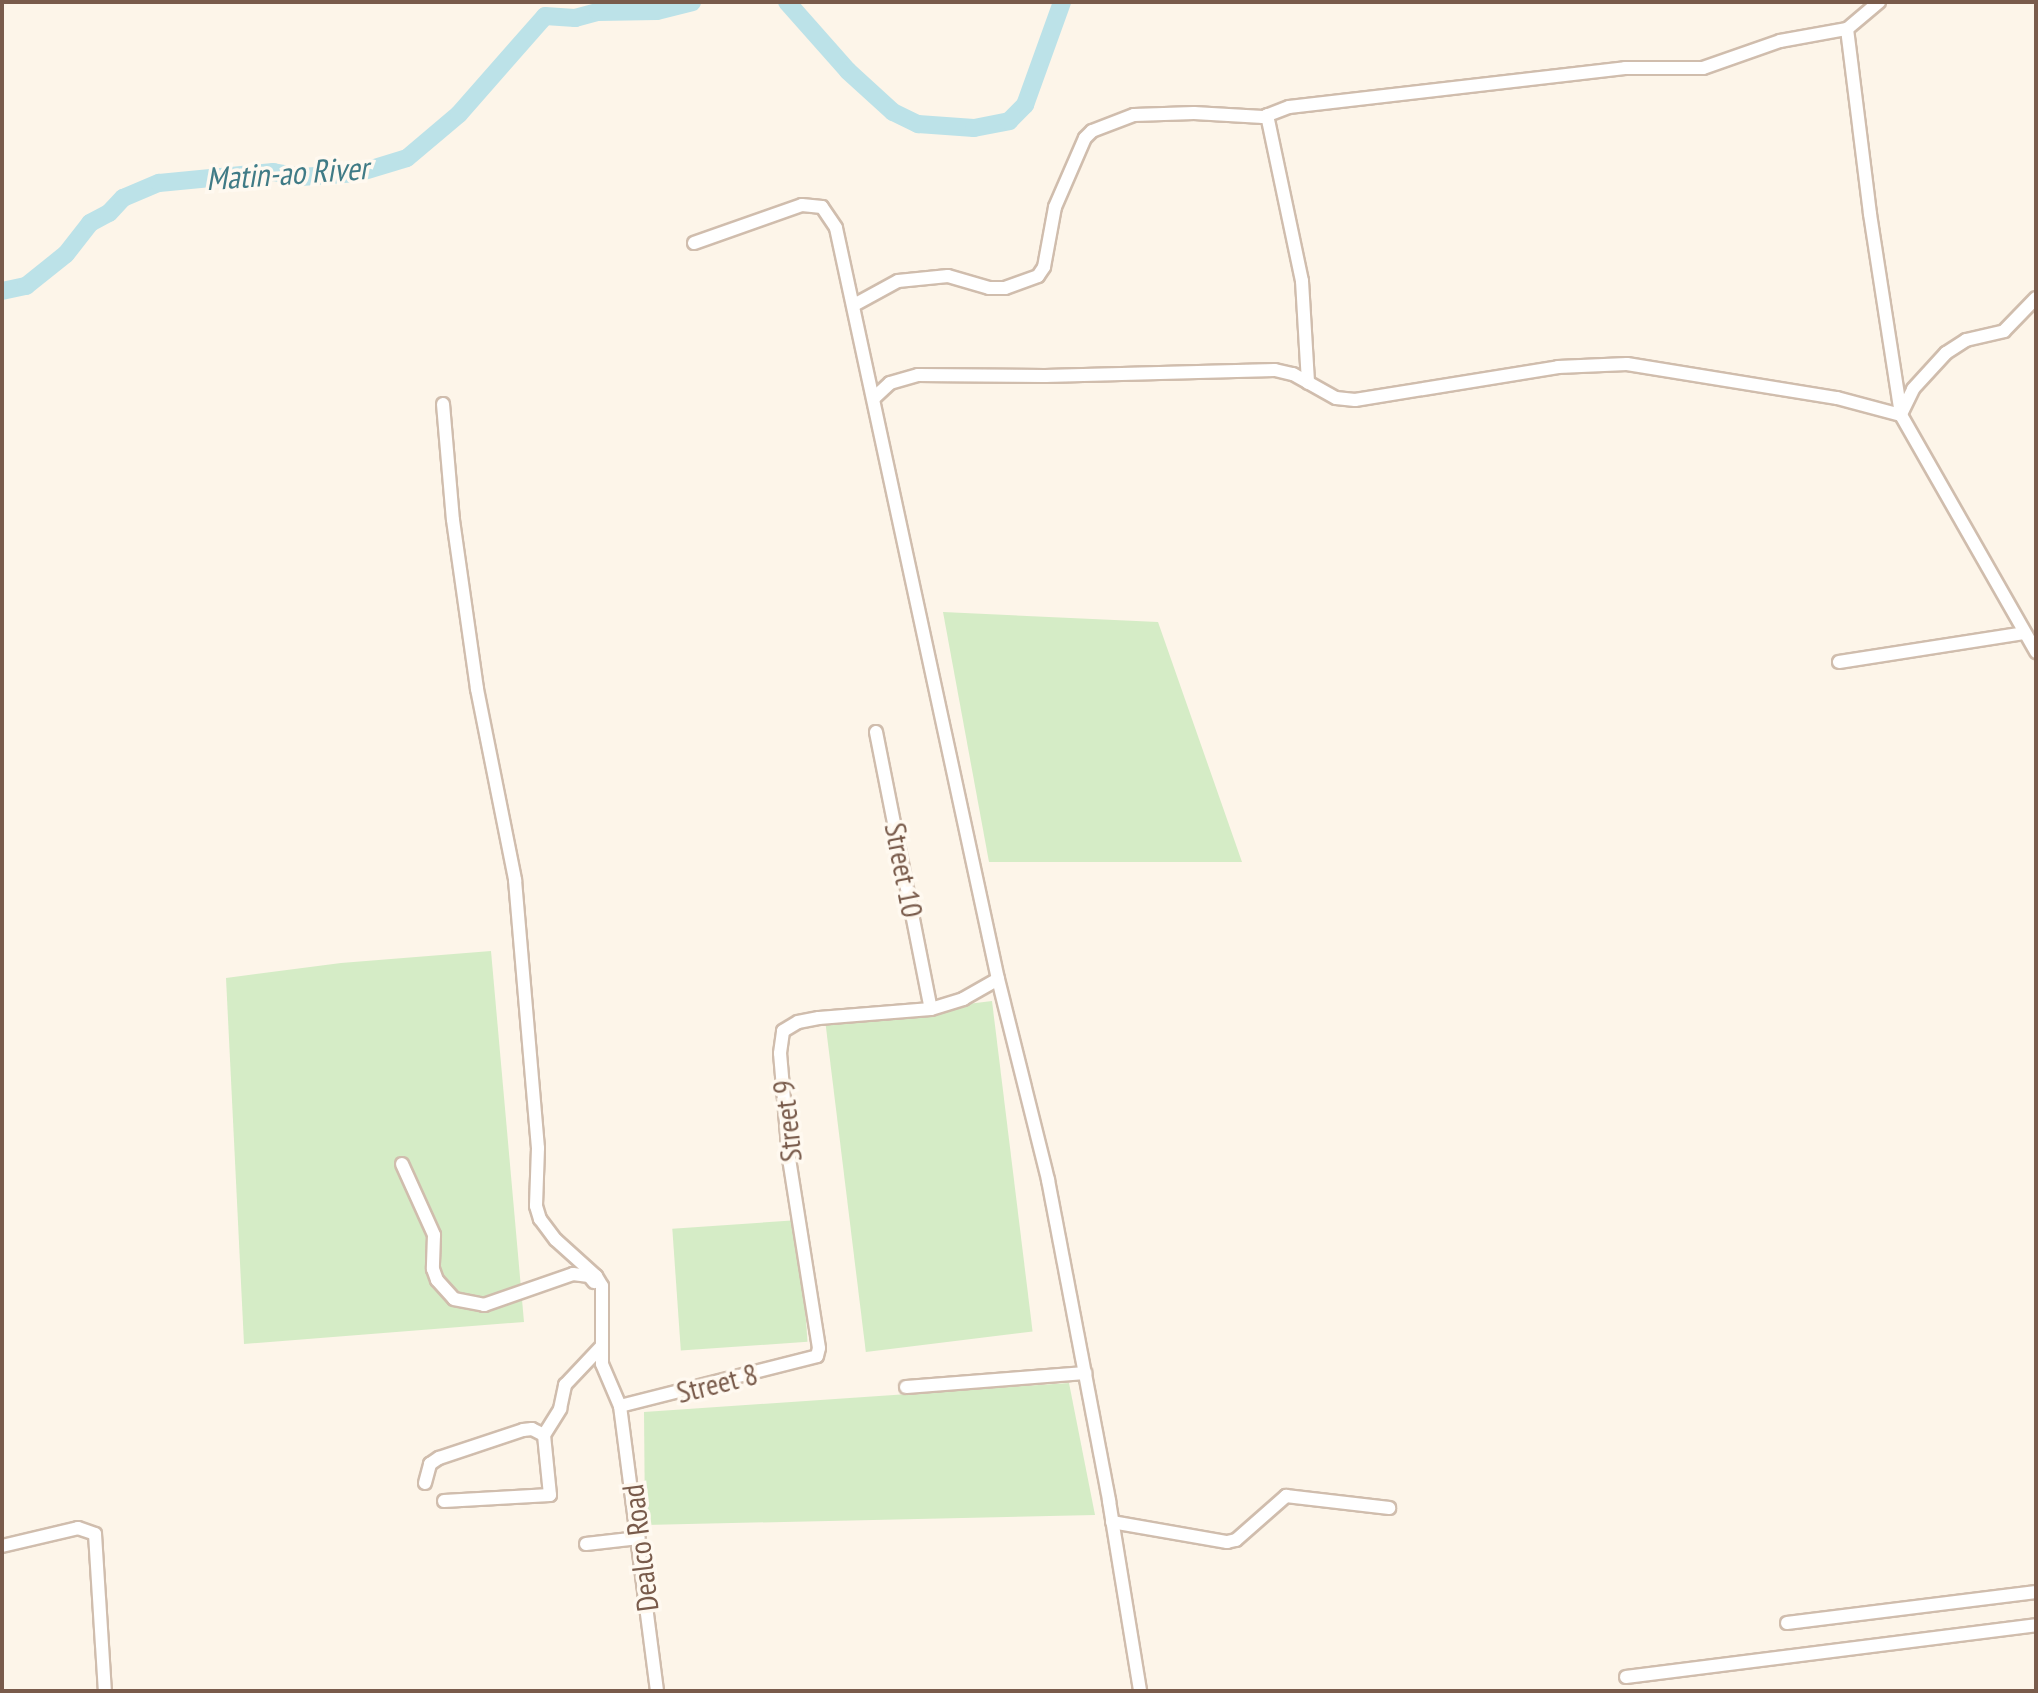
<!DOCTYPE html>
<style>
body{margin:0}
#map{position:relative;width:2038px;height:1693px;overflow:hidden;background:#fdf5e9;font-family:"PT Sans Narrow",sans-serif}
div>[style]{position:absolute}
.green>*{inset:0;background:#d5ecc6;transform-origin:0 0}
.river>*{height:18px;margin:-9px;padding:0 9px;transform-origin:9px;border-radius:9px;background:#bce2e8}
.roads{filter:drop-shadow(2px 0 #d0bdad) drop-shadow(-2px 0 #d0bdad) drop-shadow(0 2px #d0bdad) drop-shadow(0 -2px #d0bdad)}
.minor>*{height:12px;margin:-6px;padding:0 6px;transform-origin:6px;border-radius:6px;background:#fff}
span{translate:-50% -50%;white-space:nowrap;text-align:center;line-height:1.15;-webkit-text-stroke:7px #fff9f0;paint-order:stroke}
.street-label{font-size:30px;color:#795b4b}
.water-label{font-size:32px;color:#407b86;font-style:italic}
.frame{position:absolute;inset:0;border:4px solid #795b4b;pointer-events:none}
</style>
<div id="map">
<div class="green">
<div style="clip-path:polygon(943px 612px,1158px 622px,1242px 862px,989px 862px)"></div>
<div style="clip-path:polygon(491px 951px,524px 1322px,244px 1344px,226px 978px,341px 963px)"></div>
<div style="left:992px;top:1001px;width:333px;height:168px;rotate:83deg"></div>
<div style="left:799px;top:1220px;width:122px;height:127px;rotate:86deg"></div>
<div style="clip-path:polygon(1069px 1383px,1095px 1515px,645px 1525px,644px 1412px)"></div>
</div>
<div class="river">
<div style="left:787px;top:2px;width:92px;rotate:48.5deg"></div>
<div style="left:848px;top:71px;width:61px;rotate:42.3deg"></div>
<div style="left:893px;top:112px;width:28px;rotate:26deg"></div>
<div style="left:918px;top:124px;width:56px;rotate:4.1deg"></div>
<div style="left:974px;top:128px;width:36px;rotate:-11deg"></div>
<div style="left:1009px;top:121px;width:23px;rotate:-45deg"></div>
<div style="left:1025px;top:105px;width:109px;rotate:-70.2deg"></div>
<div style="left:2px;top:291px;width:25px;rotate:-12deg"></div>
<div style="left:26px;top:286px;width:51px;rotate:-38.7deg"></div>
<div style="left:66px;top:254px;width:39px;rotate:-52deg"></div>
<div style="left:90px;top:223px;width:21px;rotate:-28deg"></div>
<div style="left:109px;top:213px;width:21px;rotate:-47deg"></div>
<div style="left:123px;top:198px;width:39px;rotate:-23deg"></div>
<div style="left:159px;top:183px;width:115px;rotate:-5.5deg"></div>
<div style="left:273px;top:172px;width:28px;rotate:10deg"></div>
<div style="left:301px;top:177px;width:57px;rotate:-4deg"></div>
<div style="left:358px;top:173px;width:51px;rotate:-17deg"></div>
<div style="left:407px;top:158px;width:68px;rotate:-40.2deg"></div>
<div style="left:459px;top:114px;width:130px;rotate:-48.7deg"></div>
<div style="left:545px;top:16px;width:30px;rotate:4deg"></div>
<div style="left:575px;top:18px;width:24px;rotate:-15deg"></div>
<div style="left:598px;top:12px;width:59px;rotate:-1deg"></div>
<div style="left:657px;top:11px;width:36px;rotate:-14deg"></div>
</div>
<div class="roads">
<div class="minor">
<div style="left:1847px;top:29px;width:186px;rotate:82.9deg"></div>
<div style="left:1870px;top:214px;width:203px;rotate:81.2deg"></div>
<div style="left:1901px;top:415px;width:273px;rotate:60.3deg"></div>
<div style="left:1267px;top:115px;width:170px;rotate:78.1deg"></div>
<div style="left:1302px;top:281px;width:102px;rotate:86.6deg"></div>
<div style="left:694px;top:243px;width:114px;rotate:-19.4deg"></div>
<div style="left:802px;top:205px;width:20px;rotate:6deg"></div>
<div style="left:822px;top:207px;width:25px;rotate:56deg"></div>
<div style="left:836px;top:228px;width:768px;rotate:77.83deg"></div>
<div style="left:998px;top:979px;width:207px;rotate:76deg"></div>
<div style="left:1048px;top:1180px;width:327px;rotate:79.2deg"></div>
<div style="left:1109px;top:1501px;width:193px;rotate:80.7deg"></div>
<div style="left:854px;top:305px;width:50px;rotate:-28.6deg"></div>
<div style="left:898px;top:281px;width:50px;rotate:-5.7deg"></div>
<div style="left:948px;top:276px;width:43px;rotate:16.3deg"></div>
<div style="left:989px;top:288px;width:16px"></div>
<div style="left:1005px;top:288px;width:35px;rotate:-20deg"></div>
<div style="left:1038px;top:276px;width:11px;rotate:-56deg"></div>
<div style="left:1044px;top:267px;width:61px;rotate:-79.6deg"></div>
<div style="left:1055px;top:207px;width:75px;rotate:-66.5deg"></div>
<div style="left:1085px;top:138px;width:10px;rotate:-45deg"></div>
<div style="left:1092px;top:131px;width:45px;rotate:-20.9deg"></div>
<div style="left:1134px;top:115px;width:60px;rotate:-1.9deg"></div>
<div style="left:1194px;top:113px;width:69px;rotate:3.3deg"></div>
<div style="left:1263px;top:117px;width:28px;rotate:-21deg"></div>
<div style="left:1289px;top:107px;width:338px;rotate:-6.6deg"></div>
<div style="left:1625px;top:68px;width:78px"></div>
<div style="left:1703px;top:68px;width:82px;rotate:-19.3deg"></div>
<div style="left:1780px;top:41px;width:68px;rotate:-10.2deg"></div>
<div style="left:1847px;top:29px;width:42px;rotate:-40.2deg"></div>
<div style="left:874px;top:398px;width:22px;rotate:-43deg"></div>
<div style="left:890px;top:383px;width:29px;rotate:-16deg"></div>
<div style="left:918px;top:375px;width:127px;rotate:0.5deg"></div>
<div style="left:1045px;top:376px;width:230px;rotate:-1.5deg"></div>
<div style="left:1275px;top:370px;width:18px;rotate:13deg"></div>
<div style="left:1293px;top:374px;width:49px;rotate:29.2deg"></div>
<div style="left:1336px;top:398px;width:19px;rotate:6deg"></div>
<div style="left:1355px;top:400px;width:206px;rotate:-9.2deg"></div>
<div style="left:1558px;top:367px;width:69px;rotate:-2.5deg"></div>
<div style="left:1627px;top:364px;width:213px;rotate:9.2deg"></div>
<div style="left:1837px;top:398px;width:66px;rotate:14.9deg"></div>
<div style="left:443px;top:404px;width:116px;rotate:85.1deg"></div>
<div style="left:453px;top:520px;width:171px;rotate:81.9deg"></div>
<div style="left:477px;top:689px;width:195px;rotate:78.7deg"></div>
<div style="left:515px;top:880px;width:269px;rotate:85.1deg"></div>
<div style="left:538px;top:1148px;width:58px;rotate:92deg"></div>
<div style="left:536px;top:1206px;width:14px;rotate:73deg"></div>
<div style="left:540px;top:1219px;width:26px;rotate:53deg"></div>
<div style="left:556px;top:1240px;width:54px;rotate:42deg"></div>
<div style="left:596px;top:1276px;width:12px;rotate:59deg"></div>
<div style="left:602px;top:1286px;width:78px;rotate:90deg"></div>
<div style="left:602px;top:1364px;width:46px;rotate:66.8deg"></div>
<div style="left:620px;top:1406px;width:287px;rotate:82.6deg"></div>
<div style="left:1902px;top:412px;width:25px;rotate:-64deg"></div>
<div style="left:1913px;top:389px;width:49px;rotate:-47.5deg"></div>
<div style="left:1946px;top:353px;width:24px;rotate:-33deg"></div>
<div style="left:1966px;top:340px;width:39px;rotate:-13deg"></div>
<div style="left:2004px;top:331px;width:46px;rotate:-45.9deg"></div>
<div style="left:1839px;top:662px;width:187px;rotate:-8.9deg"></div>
<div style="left:876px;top:732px;width:282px;rotate:78.8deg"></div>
<div style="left:402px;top:1164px;width:78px;rotate:65.7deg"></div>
<div style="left:434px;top:1235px;width:34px;rotate:92deg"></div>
<div style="left:433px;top:1269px;width:12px;rotate:70deg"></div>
<div style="left:437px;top:1280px;width:25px;rotate:48deg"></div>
<div style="left:454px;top:1299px;width:31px;rotate:11deg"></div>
<div style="left:484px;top:1305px;width:94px;rotate:-19.2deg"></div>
<div style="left:573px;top:1274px;width:16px;rotate:7deg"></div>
<div style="left:589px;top:1276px;width:8px;rotate:50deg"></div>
<div style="left:906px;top:1387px;width:180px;rotate:-4.5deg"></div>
<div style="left:620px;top:1406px;width:203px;rotate:-14.2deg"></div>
<div style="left:817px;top:1356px;width:8px;rotate:-76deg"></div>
<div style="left:819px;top:1348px;width:192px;rotate:-99deg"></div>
<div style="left:789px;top:1158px;width:105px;rotate:-94.9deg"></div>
<div style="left:780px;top:1053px;width:22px;rotate:-82deg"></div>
<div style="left:783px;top:1031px;width:17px;rotate:-31deg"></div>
<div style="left:798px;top:1022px;width:21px;rotate:-11deg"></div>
<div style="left:819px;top:1018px;width:112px;rotate:-4.6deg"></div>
<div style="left:931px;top:1009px;width:34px;rotate:-17deg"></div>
<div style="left:963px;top:999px;width:40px;rotate:-29.7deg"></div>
<div style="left:425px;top:1483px;width:20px;rotate:-75deg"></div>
<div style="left:430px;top:1464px;width:11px;rotate:-34deg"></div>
<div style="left:439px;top:1458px;width:89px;rotate:-18.4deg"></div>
<div style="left:523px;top:1430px;width:9px;rotate:-6deg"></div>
<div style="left:532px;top:1429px;width:13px;rotate:27deg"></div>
<div style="left:444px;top:1501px;width:106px;rotate:-3.2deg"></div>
<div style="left:550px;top:1495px;width:60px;rotate:-95.7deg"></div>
<div style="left:544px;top:1435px;width:31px;rotate:-58deg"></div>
<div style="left:560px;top:1409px;width:25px;rotate:-78deg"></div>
<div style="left:565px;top:1385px;width:51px;rotate:-46.6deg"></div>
<div style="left:1112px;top:1522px;width:117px;rotate:9.9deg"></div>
<div style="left:1227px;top:1542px;width:9px;rotate:-13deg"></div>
<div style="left:1236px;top:1540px;width:67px;rotate:-41.3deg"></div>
<div style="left:1286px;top:1496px;width:104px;rotate:6.6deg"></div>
<div style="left:586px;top:1544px;width:53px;rotate:-6.5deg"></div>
<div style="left:2px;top:1546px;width:78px;rotate:-13.3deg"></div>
<div style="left:78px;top:1528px;width:18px;rotate:19deg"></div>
<div style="left:95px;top:1534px;width:157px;rotate:86.4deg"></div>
<div style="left:1787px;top:1623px;width:251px;rotate:-7.1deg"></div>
<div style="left:1626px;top:1677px;width:413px;rotate:-7.2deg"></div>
</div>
</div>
<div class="street-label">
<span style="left:904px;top:870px;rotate:79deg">Street 10</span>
<span style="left:787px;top:1121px;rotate:-96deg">Street 9</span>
<span style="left:717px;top:1383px;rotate:-14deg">Street 8</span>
<span style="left:640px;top:1548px;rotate:-97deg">Dealco Road</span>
</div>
<div class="water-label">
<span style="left:287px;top:173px;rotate:-4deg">Matin-ao River</span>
</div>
<div class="frame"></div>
</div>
